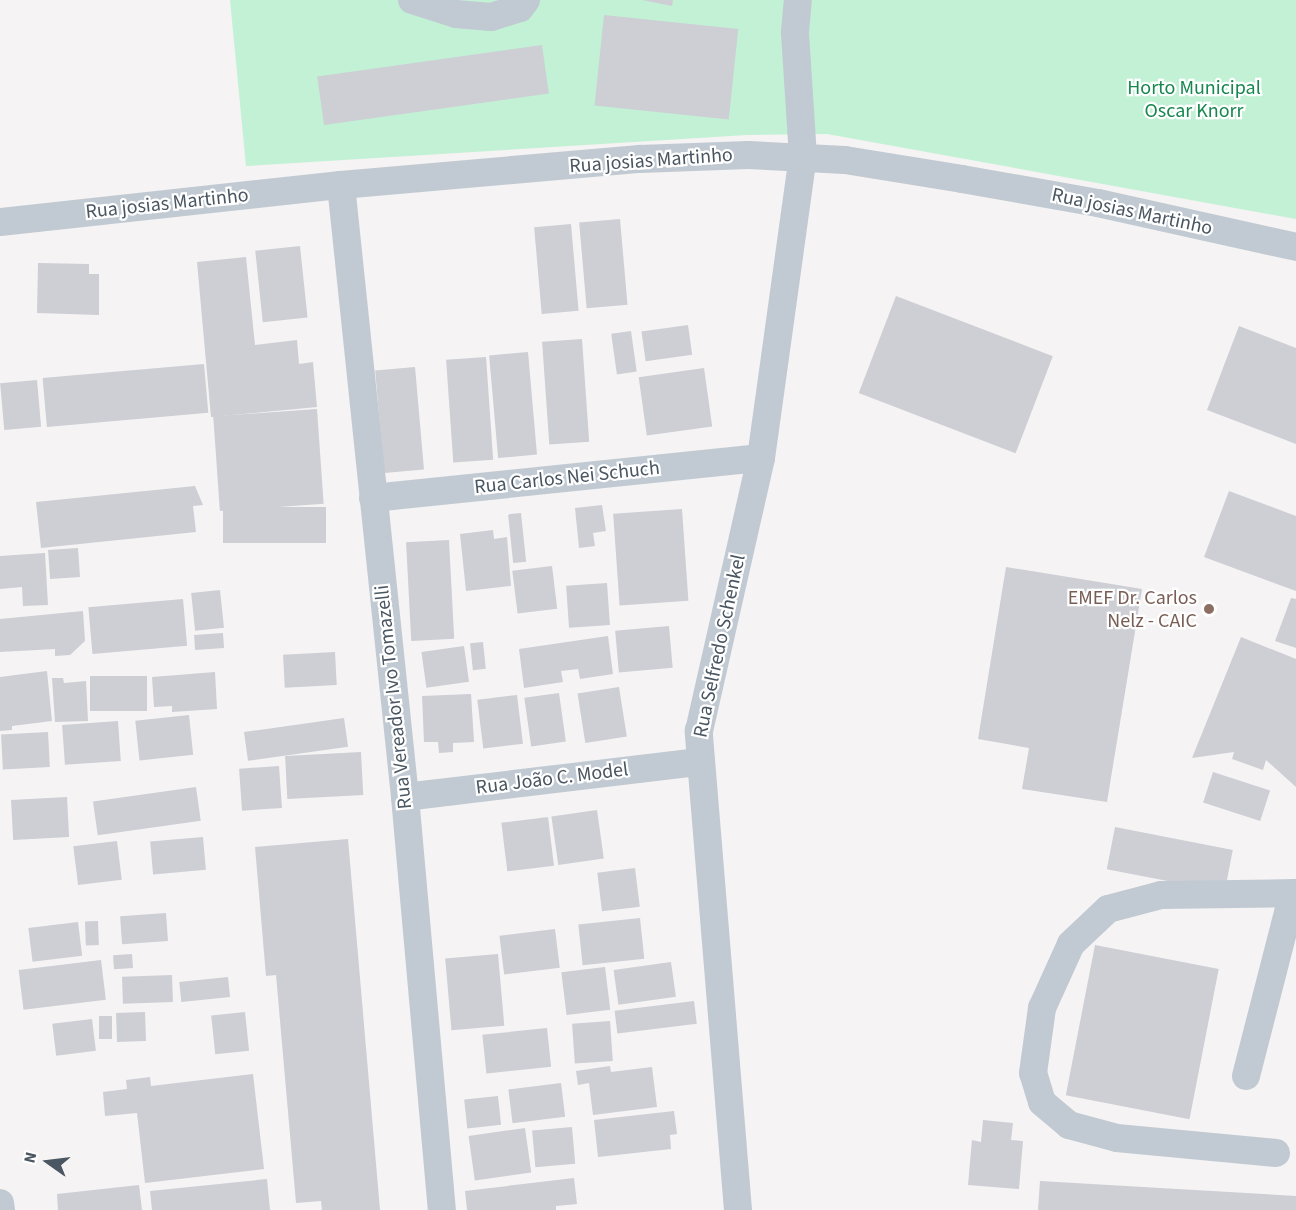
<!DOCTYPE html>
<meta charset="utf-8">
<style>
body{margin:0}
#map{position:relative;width:1296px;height:1210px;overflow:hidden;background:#f5f3f3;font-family:"Source Sans 3",sans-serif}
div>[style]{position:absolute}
.green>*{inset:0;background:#c3f1d5}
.building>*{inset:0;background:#cdcfd5;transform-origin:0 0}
.minor>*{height:28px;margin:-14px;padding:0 14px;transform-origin:14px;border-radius:14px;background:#c1cad2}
.dots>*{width:16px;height:16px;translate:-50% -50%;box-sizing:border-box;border:3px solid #fff;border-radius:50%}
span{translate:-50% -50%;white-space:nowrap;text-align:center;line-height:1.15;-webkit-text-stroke:4.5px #fff;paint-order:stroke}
.park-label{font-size:20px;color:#17864f}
.street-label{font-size:20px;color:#4a5661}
.education-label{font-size:20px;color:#785e54}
.right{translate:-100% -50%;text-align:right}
.north{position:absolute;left:18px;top:1132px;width:60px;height:60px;-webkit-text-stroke:4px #fff;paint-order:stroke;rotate:284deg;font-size:16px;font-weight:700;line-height:24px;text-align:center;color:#4a5661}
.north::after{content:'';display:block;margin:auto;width:21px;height:27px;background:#4a5661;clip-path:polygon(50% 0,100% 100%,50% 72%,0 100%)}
</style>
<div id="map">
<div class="green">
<div style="clip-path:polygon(230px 0,1296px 0,1296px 219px,827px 134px,747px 135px,246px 166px)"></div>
</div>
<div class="building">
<div style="clip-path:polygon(642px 0,673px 0,672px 6px)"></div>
<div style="left:604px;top:15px;width:135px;height:91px;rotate:6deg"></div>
<div style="left:542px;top:45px;width:49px;height:227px;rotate:82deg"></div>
<div style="left:620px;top:219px;width:86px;height:41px;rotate:85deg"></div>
<div style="left:571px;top:224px;width:87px;height:37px;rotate:85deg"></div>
<div style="left:300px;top:246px;width:72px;height:45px;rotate:84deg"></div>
<div style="clip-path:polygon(246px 257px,255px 345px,297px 340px,299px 364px,313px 362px,317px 407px,211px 417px,197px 262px)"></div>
<div style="clip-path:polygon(38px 263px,89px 264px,89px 274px,99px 274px,99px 315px,37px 313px)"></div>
<div style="left:896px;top:296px;width:168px;height:104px;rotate:21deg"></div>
<div style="left:688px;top:325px;width:30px;height:47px;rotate:82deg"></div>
<div style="clip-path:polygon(1239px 326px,1296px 348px,1296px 444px,1207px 410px)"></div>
<div style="left:631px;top:331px;width:41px;height:20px;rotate:82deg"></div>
<div style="left:582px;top:339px;width:103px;height:40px;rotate:86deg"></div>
<div style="left:528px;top:352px;width:103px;height:39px;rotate:85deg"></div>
<div style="left:486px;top:357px;width:103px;height:40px;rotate:86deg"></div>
<div style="left:204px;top:364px;width:49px;height:162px;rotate:85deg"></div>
<div style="left:415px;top:367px;width:103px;height:40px;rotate:85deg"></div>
<div style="left:704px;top:368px;width:59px;height:66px;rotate:82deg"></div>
<div style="left:37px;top:380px;width:47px;height:37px;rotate:85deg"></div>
<div style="left:317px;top:409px;width:95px;height:104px;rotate:86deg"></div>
<div style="clip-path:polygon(195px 486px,203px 505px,193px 506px,196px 532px,41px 548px,36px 502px)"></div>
<div style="clip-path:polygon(1229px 491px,1296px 516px,1296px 591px,1204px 557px)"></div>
<div style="clip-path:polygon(602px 505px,606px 531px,593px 533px,595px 546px,579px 548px,575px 508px)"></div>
<div style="left:326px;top:507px;width:36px;height:103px;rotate:90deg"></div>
<div style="left:682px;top:509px;width:92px;height:69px;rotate:86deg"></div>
<div style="left:521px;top:513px;width:49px;height:13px;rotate:84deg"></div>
<div style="clip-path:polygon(493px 530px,494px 539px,507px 537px,511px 586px,466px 591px,460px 534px)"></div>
<div style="left:449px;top:540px;width:99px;height:43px;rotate:87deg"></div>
<div style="left:78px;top:548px;width:29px;height:30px;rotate:86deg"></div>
<div style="clip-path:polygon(45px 553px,48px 605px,23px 606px,22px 587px,0 589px,0 556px)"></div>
<div style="left:552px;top:566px;width:43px;height:40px;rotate:83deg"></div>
<div style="clip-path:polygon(1006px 567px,1142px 589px,1107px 802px,1022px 789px,1029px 748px,978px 739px)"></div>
<div style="left:607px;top:583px;width:42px;height:41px;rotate:86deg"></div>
<div style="left:220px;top:590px;width:38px;height:29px;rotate:84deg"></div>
<div style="clip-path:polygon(1291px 598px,1296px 599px,1296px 648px,1275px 641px)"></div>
<div style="left:183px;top:599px;width:47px;height:95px;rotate:85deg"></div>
<div style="clip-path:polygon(83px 611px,85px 641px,70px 655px,55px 656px,55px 649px,0 652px,0 619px)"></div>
<div style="left:669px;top:626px;width:42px;height:54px;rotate:85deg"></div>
<div style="left:223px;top:633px;width:15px;height:29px;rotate:86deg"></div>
<div style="clip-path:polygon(608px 636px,613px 674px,580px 679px,578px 669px,561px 671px,563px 682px,524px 688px,519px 649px)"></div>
<div style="clip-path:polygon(1241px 637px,1296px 659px,1296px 787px,1266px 760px,1263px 770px,1232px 759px,1234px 752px,1192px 758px)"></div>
<div style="left:483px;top:642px;width:27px;height:13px;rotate:84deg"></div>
<div style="left:464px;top:646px;width:36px;height:43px;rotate:82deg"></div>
<div style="left:335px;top:652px;width:33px;height:52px;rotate:87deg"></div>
<div style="clip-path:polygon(47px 671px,52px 721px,12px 726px,12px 730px,0 731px,0 677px)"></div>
<div style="clip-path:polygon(215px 672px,217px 709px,172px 712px,172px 706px,154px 707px,152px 677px)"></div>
<div style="left:147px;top:676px;width:35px;height:57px;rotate:90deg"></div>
<div style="clip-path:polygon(52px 678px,63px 678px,64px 683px,86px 681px,88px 721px,55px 722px)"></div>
<div style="left:619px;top:687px;width:50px;height:42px;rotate:81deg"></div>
<div style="left:559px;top:693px;width:49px;height:35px;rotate:82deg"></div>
<div style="clip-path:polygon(471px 694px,474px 742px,453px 743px,453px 752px,439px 753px,438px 742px,424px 742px,422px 696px)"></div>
<div style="left:517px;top:695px;width:49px;height:40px;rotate:83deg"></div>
<div style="left:189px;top:715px;width:40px;height:54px;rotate:84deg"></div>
<div style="left:344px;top:718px;width:29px;height:101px;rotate:82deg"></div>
<div style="left:118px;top:721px;width:40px;height:56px;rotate:86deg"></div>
<div style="left:48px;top:732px;width:35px;height:47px;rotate:87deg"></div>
<div style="left:361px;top:752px;width:43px;height:76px;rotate:87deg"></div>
<div style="left:279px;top:766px;width:42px;height:40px;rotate:86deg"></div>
<div style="left:1213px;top:772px;width:60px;height:32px;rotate:18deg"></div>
<div style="left:196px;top:787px;width:34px;height:104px;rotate:82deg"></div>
<div style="left:67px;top:797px;width:40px;height:56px;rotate:87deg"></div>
<div style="left:597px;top:810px;width:49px;height:46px;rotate:82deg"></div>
<div style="left:548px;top:817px;width:49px;height:47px;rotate:83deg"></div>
<div style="left:1115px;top:827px;width:120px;height:43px;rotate:11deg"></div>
<div style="left:203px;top:837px;width:33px;height:53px;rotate:85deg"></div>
<div style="clip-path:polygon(348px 839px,380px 1210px,322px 1210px,321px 1201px,296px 1203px,276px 975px,266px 976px,255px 847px)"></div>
<div style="left:117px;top:841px;width:39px;height:44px;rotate:83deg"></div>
<div style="left:635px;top:868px;width:39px;height:38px;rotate:83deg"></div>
<div style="left:166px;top:913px;width:28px;height:46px;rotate:86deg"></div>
<div style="left:640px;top:918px;width:41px;height:62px;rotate:84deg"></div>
<div style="left:98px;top:921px;width:24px;height:13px;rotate:88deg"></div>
<div style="left:78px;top:922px;width:34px;height:50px;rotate:83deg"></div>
<div style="left:555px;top:929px;width:39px;height:56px;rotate:83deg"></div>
<div style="left:1095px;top:945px;width:126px;height:153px;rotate:11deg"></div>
<div style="left:132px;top:954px;width:14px;height:19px;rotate:86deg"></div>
<div style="left:498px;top:954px;width:72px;height:53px;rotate:85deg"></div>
<div style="left:101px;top:960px;width:40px;height:83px;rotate:83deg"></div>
<div style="left:671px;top:962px;width:35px;height:58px;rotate:82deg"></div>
<div style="left:605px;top:967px;width:43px;height:44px;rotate:83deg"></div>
<div style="left:172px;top:975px;width:27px;height:50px;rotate:88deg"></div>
<div style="left:228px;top:977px;width:20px;height:49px;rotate:84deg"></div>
<div style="left:694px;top:1001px;width:23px;height:80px;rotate:83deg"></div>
<div style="left:145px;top:1012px;width:29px;height:29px;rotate:88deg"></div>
<div style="left:245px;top:1012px;width:39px;height:34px;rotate:84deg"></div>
<div style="left:99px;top:1016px;width:13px;height:23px"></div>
<div style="left:92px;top:1019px;width:32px;height:40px;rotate:83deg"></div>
<div style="left:610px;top:1021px;width:40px;height:38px;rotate:86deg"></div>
<div style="left:547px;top:1028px;width:39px;height:65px;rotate:84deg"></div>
<div style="clip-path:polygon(610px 1066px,611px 1072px,652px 1067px,657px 1107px,593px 1115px,589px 1083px,578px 1085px,576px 1071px)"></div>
<div style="clip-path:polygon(253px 1074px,264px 1169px,145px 1183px,137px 1113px,105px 1116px,103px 1092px,127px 1089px,126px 1080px,150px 1077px,151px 1086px)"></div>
<div style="left:561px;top:1083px;width:34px;height:53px;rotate:83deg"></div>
<div style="left:498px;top:1096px;width:29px;height:34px;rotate:84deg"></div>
<div style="clip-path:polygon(674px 1111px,677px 1134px,670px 1135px,671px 1149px,598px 1157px,594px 1120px)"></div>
<div style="clip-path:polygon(983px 1120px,1013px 1123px,1011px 1140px,1023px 1141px,1019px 1189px,968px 1185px,972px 1140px,981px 1142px)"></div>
<div style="left:572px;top:1127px;width:37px;height:40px;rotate:85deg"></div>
<div style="left:525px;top:1128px;width:45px;height:57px;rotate:82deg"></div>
<div style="clip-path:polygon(574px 1178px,577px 1204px,556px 1206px,556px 1210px,467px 1210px,465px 1191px)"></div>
<div style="clip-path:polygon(267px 1179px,270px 1210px,152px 1210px,150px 1191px)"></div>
<div style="clip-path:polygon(1040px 1181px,1296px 1196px,1296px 1210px,1038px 1210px)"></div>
<div style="clip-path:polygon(139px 1185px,142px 1210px,58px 1210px,57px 1194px)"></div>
</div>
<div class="minor">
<div style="left:412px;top:0;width:46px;rotate:17.7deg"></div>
<div style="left:456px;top:14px;width:35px;rotate:5deg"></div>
<div style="left:491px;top:17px;width:30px;rotate:-17deg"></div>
<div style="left:520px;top:8px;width:10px;rotate:-53deg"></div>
<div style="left:341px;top:185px;width:615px;rotate:84.03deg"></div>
<div style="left:405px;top:797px;width:415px;rotate:84.9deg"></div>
<div style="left:0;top:222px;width:343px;rotate:-6.2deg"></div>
<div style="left:341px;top:185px;width:300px;rotate:-5deg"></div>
<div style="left:640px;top:159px;width:108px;rotate:-2.1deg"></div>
<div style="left:748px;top:155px;width:97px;rotate:3deg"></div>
<div style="left:845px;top:160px;width:119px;rotate:9.2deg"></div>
<div style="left:962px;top:179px;width:138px;rotate:10deg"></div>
<div style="left:1098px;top:203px;width:203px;rotate:12.5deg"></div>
<div style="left:373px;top:498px;width:390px;rotate:-5.9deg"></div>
<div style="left:405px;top:797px;width:296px;rotate:-6.8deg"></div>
<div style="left:1246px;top:1076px;width:189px;rotate:-75.6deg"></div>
<div style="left:1276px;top:1153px;width:160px;rotate:-174.6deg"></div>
<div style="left:1117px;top:1138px;width:50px;rotate:-164.8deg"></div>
<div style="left:1069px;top:1125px;width:35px;rotate:-140deg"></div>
<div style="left:1042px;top:1102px;width:30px;rotate:-107deg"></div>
<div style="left:1033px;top:1073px;width:66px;rotate:-82.1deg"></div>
<div style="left:1042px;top:1008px;width:70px;rotate:-65.6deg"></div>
<div style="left:1071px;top:944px;width:51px;rotate:-43.4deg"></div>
<div style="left:1108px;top:909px;width:55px;rotate:-14.8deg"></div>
<div style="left:1161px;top:895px;width:135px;rotate:-0.8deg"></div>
<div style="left:0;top:1203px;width:7px;rotate:82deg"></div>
<div style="left:738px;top:1210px;width:481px;rotate:-94.7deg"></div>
<div style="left:699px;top:731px;width:280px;rotate:-77.2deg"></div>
<div style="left:761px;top:458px;width:304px;rotate:-82.1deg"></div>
<div style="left:803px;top:157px;width:125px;rotate:-93.7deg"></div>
<div style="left:795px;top:32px;width:32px;rotate:-85deg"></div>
</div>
<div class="dots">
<div style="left:1209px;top:609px;background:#8d6e63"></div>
</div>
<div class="park-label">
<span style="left:1194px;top:100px">Horto Municipal<br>Oscar Knorr</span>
</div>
<div class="street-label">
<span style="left:651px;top:161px;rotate:-4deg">Rua josias Martinho</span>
<span style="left:167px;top:204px;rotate:-6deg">Rua josias Martinho</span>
<span style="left:1132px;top:212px;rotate:12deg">Rua josias Martinho</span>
<span style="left:567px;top:478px;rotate:-6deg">Rua Carlos Nei Schuch</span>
<span style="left:720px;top:646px;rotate:-78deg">Rua Selfredo Schenkel</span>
<span style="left:394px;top:697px;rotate:-96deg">Rua Vereador Ivo Tomazelli</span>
<span style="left:552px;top:779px;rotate:-7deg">Rua João C. Model</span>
</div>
<div class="education-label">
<span class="right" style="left:1197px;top:610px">EMEF Dr. Carlos<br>Nelz - CAIC</span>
</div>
<div class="north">N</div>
</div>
